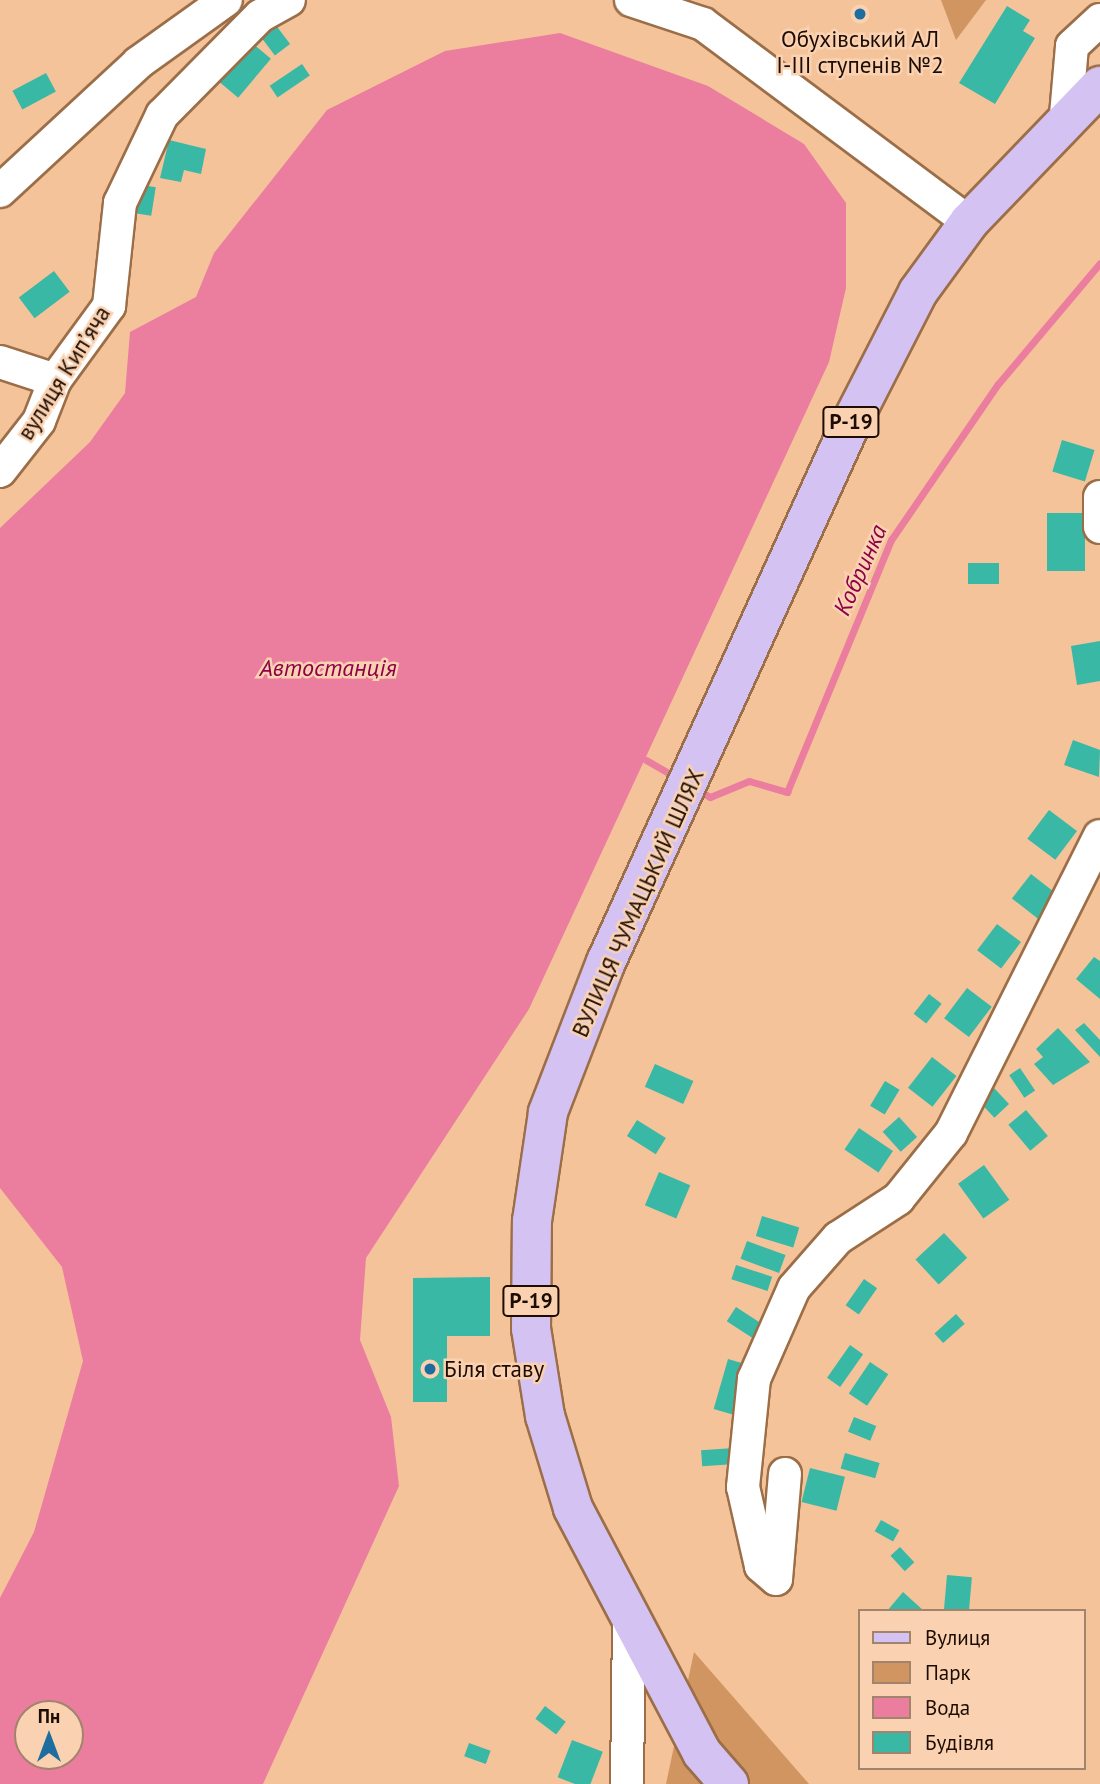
<!DOCTYPE html>
<meta charset="utf-8">
<style>
body{margin:0}
#map{position:relative;width:1100px;height:1784px;overflow:hidden;background:#f4c39a;font-family:"PT Sans",sans-serif}
div>[style]{position:absolute}
.green>*{inset:0;background:#d19562}
.water>*{inset:0;background:#eb7d9f}
.stream>*{height:7px;margin:-3.5px;padding:0 3.5px;transform-origin:3.5px;border-radius:3.5px;background:#eb7d9f}
.building>*{inset:0;background:#39b8a5;transform-origin:0 0}
.roads{filter:drop-shadow(2px 0 #9b6e48) drop-shadow(-2px 0 #9b6e48) drop-shadow(0 2px #9b6e48) drop-shadow(0 -2px #9b6e48)}
.minor>*{height:32px;margin:-16px;padding:0 16px;transform-origin:16px;border-radius:16px;background:#fff}
.major>*{height:38px;margin:-19px;padding:0 19px;transform-origin:19px;border-radius:19px;background:#d4c2f2}
.dots>*{width:19px;height:19px;translate:-50% -50%;box-sizing:border-box;border:4px solid #fad2b2;border-radius:50%}
span{translate:-50% -50%;white-space:nowrap;text-align:center;line-height:1.15;-webkit-text-stroke:5px #fad2b2;paint-order:stroke}
.shield-label span{padding:2px 5px;background:#fad2b2;border:2px solid;border-radius:5px;-webkit-text-stroke-width:0}
.shield-label{font-size:21px;color:#1d0c01;font-weight:700}
.poi-label{font-size:23px;color:#1d0c01}
.left{translate:0 -50%;text-align:left}
.street-label{font-size:23px;color:#1d0c01}
.water-label{font-size:24px;color:#8e0047;font-style:italic}
.legend{position:absolute;left:858px;top:1609px;width:228px;height:161px;box-sizing:border-box;background:#fad2b2;border:2px solid #a2836b;margin:0;padding:9px 12px;list-style:none;font-size:21px;color:#1d0c01}
.legend li{display:flex;align-items:center;gap:14px;height:35px}
.legend b{width:35px;border:2px solid #a2836b}
.north{position:absolute;left:14px;top:1700px;width:70px;height:70px;box-sizing:border-box;background:#fad2b2;border:2px solid #a2836b;border-radius:50%;rotate:0deg;font-size:19px;font-weight:700;line-height:28px;text-align:center;color:#1d0c01}
.north::after{content:'';display:block;margin:auto;width:24px;height:32px;background:#1d6e9f;clip-path:polygon(50% 0,100% 100%,50% 72%,0 100%)}
</style>
<div id="map">
<div class="green">
<div style="clip-path:polygon(941px 0,986px 0,956px 40px)"></div>
<div style="clip-path:polygon(694px 1652px,809px 1784px,666px 1784px)"></div>
</div>
<div class="water">
<div style="clip-path:polygon(evenodd,560px 33px,708px 86px,804px 144px,846px 203px,846px 288px,829px 362px,529px 1009px,366px 1258px,360px 1340px,391px 1417px,399px 1486px,263px 1784px,0 1784px,0 1598px,34px 1532px,83px 1361px,62px 1267px,0 1188px,0 528px,90px 442px,125px 393px,130px 332px,196px 297px,214px 253px,327px 110px,445px 51px,560px 33px,28px 1714px,70px 1714px,70px 1756px,28px 1756px,28px 1714px)"></div>
</div>
<div class="stream">
<div style="left:646px;top:760px;width:34px;rotate:30deg"></div>
<div style="left:696px;top:789px;width:16px;rotate:30deg"></div>
<div style="left:710px;top:797px;width:42px;rotate:-22.3deg"></div>
<div style="left:749px;top:781px;width:40px;rotate:16deg"></div>
<div style="left:787px;top:792px;width:273px;rotate:-67.6deg"></div>
<div style="left:891px;top:540px;width:189px;rotate:-55.6deg"></div>
<div style="left:998px;top:384px;width:158px;rotate:-49.9deg"></div>
</div>
<div class="building">
<div style="clip-path:polygon(1007px 6px,1030px 20px,1023px 31px,1035px 38px,995px 104px,959px 83px)"></div>
<div style="left:272px;top:20px;width:30px;height:19px;rotate:53deg"></div>
<div style="left:251px;top:42px;width:26px;height:51px;rotate:40deg"></div>
<div style="left:302px;top:64px;width:14px;height:39px;rotate:56deg"></div>
<div style="left:46px;top:73px;width:21px;height:38px;rotate:62deg"></div>
<div style="clip-path:polygon(169px 140px,206px 149px,201px 174px,184px 170px,181px 182px,160px 178px)"></div>
<div style="left:136px;top:184px;width:20px;height:29px;rotate:9deg"></div>
<div style="left:54px;top:271px;width:26px;height:44px;rotate:53deg"></div>
<div style="left:1062px;top:440px;width:34px;height:33px;rotate:17deg"></div>
<div style="left:1047px;top:513px;width:38px;height:58px"></div>
<div style="left:968px;top:563px;width:31px;height:21px"></div>
<div style="clip-path:polygon(1100px 641px,1100px 681px,1077px 685px,1071px 646px)"></div>
<div style="clip-path:polygon(1073px 740px,1100px 750px,1099px 777px,1064px 765px)"></div>
<div style="left:1049px;top:810px;width:35px;height:36px;rotate:37deg"></div>
<div style="left:1031px;top:874px;width:33px;height:31px;rotate:38deg"></div>
<div style="left:997px;top:924px;width:30px;height:33px;rotate:37deg"></div>
<div style="clip-path:polygon(1094px 957px,1100px 961px,1100px 999px,1076px 979px)"></div>
<div style="left:967px;top:988px;width:31px;height:38px;rotate:37deg"></div>
<div style="left:929px;top:994px;width:16px;height:25px;rotate:38deg"></div>
<div style="clip-path:polygon(1084px 1023px,1100px 1040px,1100px 1057px,1075px 1030px)"></div>
<div style="clip-path:polygon(1058px 1028px,1090px 1062px,1053px 1085px,1034px 1064px,1043px 1057px,1036px 1049px)"></div>
<div style="left:932px;top:1057px;width:31px;height:39px;rotate:38deg"></div>
<div style="left:655px;top:1064px;width:42px;height:25px;rotate:24deg"></div>
<div style="left:1020px;top:1068px;width:27px;height:13px;rotate:56deg"></div>
<div style="left:885px;top:1081px;width:17px;height:29px;rotate:31deg"></div>
<div style="left:994px;top:1088px;width:22px;height:20px;rotate:47deg"></div>
<div style="left:1026px;top:1110px;width:34px;height:23px;rotate:50deg"></div>
<div style="left:899px;top:1117px;width:27px;height:22px;rotate:48deg"></div>
<div style="left:637px;top:1120px;width:34px;height:19px;rotate:32deg"></div>
<div style="left:859px;top:1128px;width:41px;height:26px;rotate:34deg"></div>
<div style="left:984px;top:1165px;width:43px;height:32px;rotate:54deg"></div>
<div style="left:659px;top:1172px;width:34px;height:36px;rotate:23deg"></div>
<div style="left:762px;top:1216px;width:39px;height:21px;rotate:17deg"></div>
<div style="left:944px;top:1233px;width:34px;height:39px;rotate:47deg"></div>
<div style="left:747px;top:1241px;width:41px;height:19px;rotate:20deg"></div>
<div style="left:736px;top:1265px;width:38px;height:15px;rotate:18deg"></div>
<div style="clip-path:polygon(490px 1277px,490px 1336px,447px 1336px,447px 1402px,413px 1402px,413px 1278px)"></div>
<div style="left:864px;top:1279px;width:16px;height:32px;rotate:35deg"></div>
<div style="left:736px;top:1307px;width:33px;height:17px;rotate:33deg"></div>
<div style="left:956px;top:1314px;width:13px;height:29px;rotate:48deg"></div>
<div style="left:850px;top:1345px;width:16px;height:40px;rotate:35deg"></div>
<div style="left:728px;top:1359px;width:25px;height:52px;rotate:16deg"></div>
<div style="left:870px;top:1362px;width:22px;height:38px;rotate:34deg"></div>
<div style="left:854px;top:1417px;width:24px;height:16px;rotate:22deg"></div>
<div style="left:734px;top:1448px;width:16px;height:33px;rotate:86deg"></div>
<div style="left:845px;top:1453px;width:36px;height:16px;rotate:16deg"></div>
<div style="left:810px;top:1468px;width:36px;height:35px;rotate:14deg"></div>
<div style="left:881px;top:1520px;width:21px;height:13px;rotate:29deg"></div>
<div style="left:900px;top:1547px;width:21px;height:13px;rotate:47deg"></div>
<div style="left:947px;top:1575px;width:25px;height:36px;rotate:5deg"></div>
<div style="clip-path:polygon(903px 1592px,924px 1611px,887px 1611px)"></div>
<div style="left:545px;top:1706px;width:26px;height:16px;rotate:37deg"></div>
<div style="left:572px;top:1740px;width:33px;height:40px;rotate:21deg"></div>
<div style="left:469px;top:1743px;width:23px;height:14px;rotate:20deg"></div>
</div>
<div class="roads">
<div class="minor">
<div style="left:631px;top:0;width:76px;rotate:18.4deg"></div>
<div style="left:703px;top:24px;width:332px;rotate:36.7deg"></div>
<div style="left:1066px;top:115px;width:69px;rotate:-85deg"></div>
<div style="left:1072px;top:46px;width:38px;rotate:-43deg"></div>
<div style="left:0;top:191px;width:188px;rotate:-42.8deg"></div>
<div style="left:138px;top:63px;width:108px;rotate:-35.6deg"></div>
<div style="left:0;top:362px;width:58px;rotate:18.1deg"></div>
<div style="left:0;top:471px;width:63px;rotate:-52deg"></div>
<div style="left:39px;top:421px;width:44px;rotate:-68.7deg"></div>
<div style="left:55px;top:380px;width:92px;rotate:-53.9deg"></div>
<div style="left:109px;top:306px;width:104px;rotate:-83.9deg"></div>
<div style="left:120px;top:203px;width:98px;rotate:-64.5deg"></div>
<div style="left:162px;top:115px;width:139px;rotate:-45.3deg"></div>
<div style="left:260px;top:16px;width:33px;rotate:-29deg"></div>
<div style="left:1100px;top:497px;width:30px;rotate:90deg"></div>
<div style="left:785px;top:1474px;width:105px;rotate:94.9deg"></div>
<div style="left:776px;top:1579px;width:20px;rotate:-139deg"></div>
<div style="left:761px;top:1566px;width:81px;rotate:-102.8deg"></div>
<div style="left:743px;top:1487px;width:109px;rotate:-84.2deg"></div>
<div style="left:754px;top:1379px;width:99px;rotate:-66.3deg"></div>
<div style="left:794px;top:1288px;width:67px;rotate:-48.7deg"></div>
<div style="left:838px;top:1238px;width:72px;rotate:-33deg"></div>
<div style="left:898px;top:1199px;width:85px;rotate:-51.2deg"></div>
<div style="left:951px;top:1133px;width:332px;rotate:-63.4deg"></div>
<div style="left:627px;top:1784px;width:167px;rotate:-89.3deg"></div>
</div>
<div class="major">
<div style="left:729px;top:1784px;width:41px;rotate:-131.1deg"></div>
<div style="left:702px;top:1753px;width:277px;rotate:-117.8deg"></div>
<div style="left:573px;top:1508px;width:96px;rotate:-106.9deg"></div>
<div style="left:545px;top:1416px;width:88px;rotate:-99.1deg"></div>
<div style="left:531px;top:1329px;width:108px;rotate:-89.5deg"></div>
<div style="left:532px;top:1221px;width:110px;rotate:-81.6deg"></div>
<div style="left:548px;top:1112px;width:161px;rotate:-68.9deg"></div>
<div style="left:606px;top:962px;width:590px;rotate:-65.56deg"></div>
<div style="left:850px;top:425px;width:149px;rotate:-62.9deg"></div>
<div style="left:918px;top:292px;width:87px;rotate:-53.9deg"></div>
<div style="left:969px;top:222px;width:189px;rotate:-46.1deg"></div>
</div>
</div>
<div class="dots">
<div style="left:860px;top:14px;background:#1d6e9f"></div>
<div style="left:430px;top:1369px;background:#1d6e9f"></div>
</div>
<div class="shield-label">
<span style="left:851px;top:422px">Р-19</span>
<span style="left:531px;top:1301px">Р-19</span>
</div>
<div class="poi-label">
<span style="left:860px;top:52px">Обухівський АЛ<br>І-ІІІ ступенів №2</span>
<span class="left" style="left:444px;top:1369px">Біля ставу</span>
</div>
<div class="street-label">
<span style="left:64px;top:373px;rotate:-58deg">вулиця Кипʼяча</span>
<span style="left:638px;top:903px;rotate:-66deg">ВУЛИЦЯ ЧУМАЦЬКИЙ ШЛЯХ</span>
</div>
<div class="water-label">
<span style="left:860px;top:570px;rotate:-66deg">Кобринка</span>
<span style="left:328px;top:668px">Автостанція</span>
</div>
<ul class="legend">
<li><b style="height:9px;background:#d4c2f2"></b>Вулиця</li>
<li><b style="height:19px;background:#d19562"></b>Парк</li>
<li><b style="height:19px;background:#eb7d9f"></b>Вода</li>
<li><b style="height:19px;background:#39b8a5"></b>Будівля</li>
</ul>
<div class="north">Пн</div>
</div>
